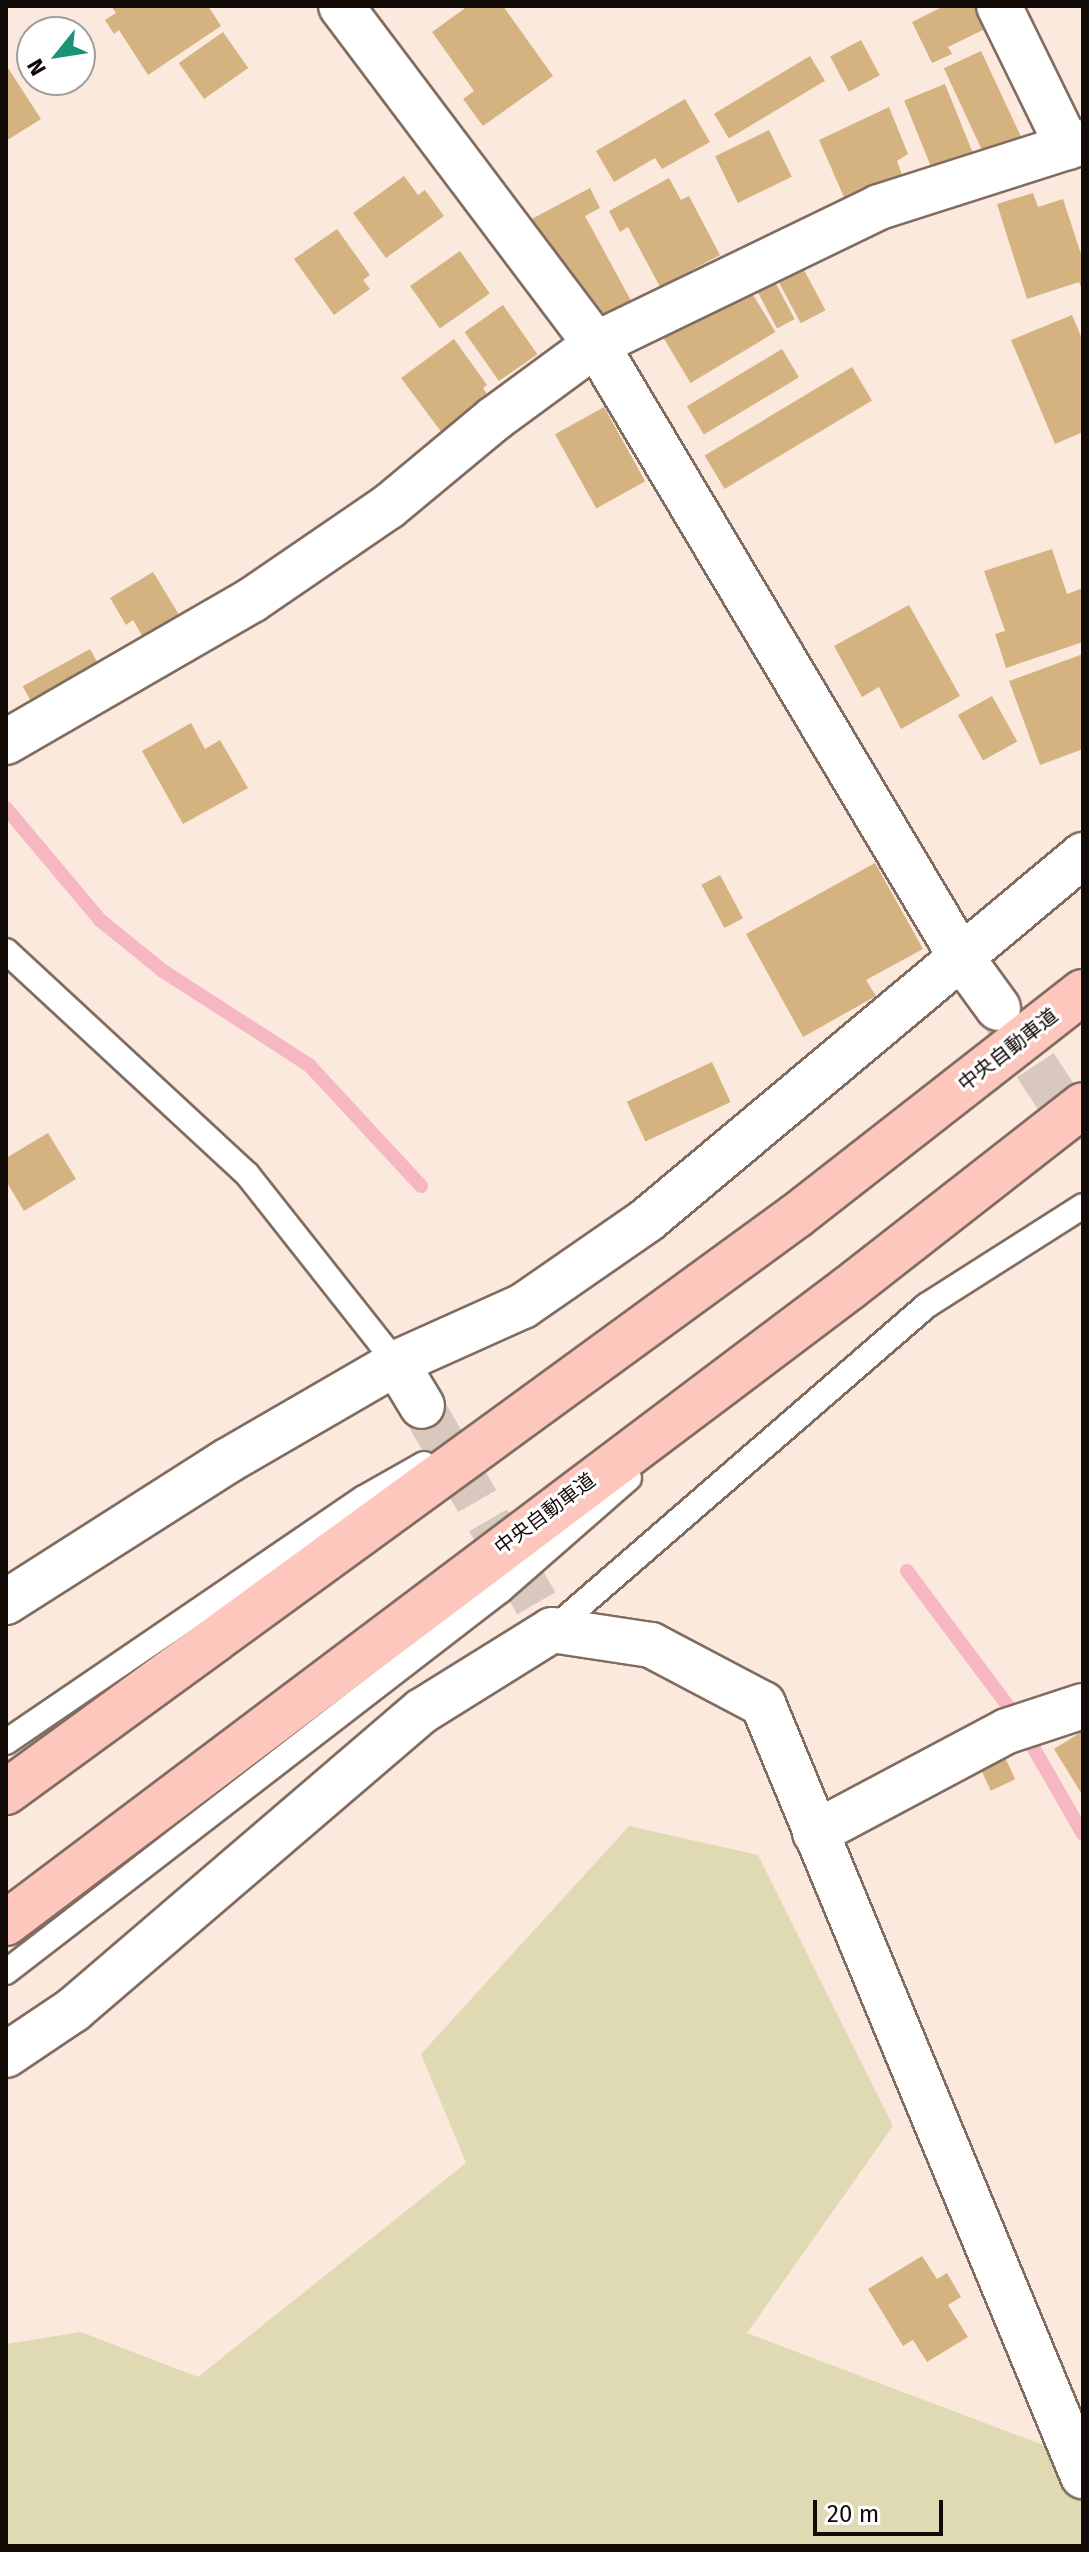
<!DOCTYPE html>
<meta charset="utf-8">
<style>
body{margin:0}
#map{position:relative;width:1089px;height:2552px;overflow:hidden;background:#fce9de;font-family:"Fira Sans","Noto Sans JP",sans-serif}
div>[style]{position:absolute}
.green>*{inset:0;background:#dfdab3}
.stream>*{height:14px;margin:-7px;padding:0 7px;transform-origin:7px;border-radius:7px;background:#f6b6c2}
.building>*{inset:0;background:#d4b381;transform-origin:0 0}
.street-tunnel>*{height:44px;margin-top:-22px;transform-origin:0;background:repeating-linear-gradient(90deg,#d9c8be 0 44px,transparent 0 66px)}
.roads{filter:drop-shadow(2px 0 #816d60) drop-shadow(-2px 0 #816d60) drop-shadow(0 2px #816d60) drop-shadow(0 -2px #816d60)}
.lane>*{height:24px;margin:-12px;padding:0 12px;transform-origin:12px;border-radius:12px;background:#fff}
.street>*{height:44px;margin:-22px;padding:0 22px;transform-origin:22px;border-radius:22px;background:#fff}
.highway>*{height:44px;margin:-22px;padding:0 22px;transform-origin:22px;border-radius:22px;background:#fec7be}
span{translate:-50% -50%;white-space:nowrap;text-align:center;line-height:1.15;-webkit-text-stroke:6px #fff;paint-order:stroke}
.street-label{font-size:20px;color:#110a06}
.frame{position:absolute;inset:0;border:8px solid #110a06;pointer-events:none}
.north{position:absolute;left:16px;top:16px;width:80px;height:80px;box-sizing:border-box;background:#fff;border:2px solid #a09d9b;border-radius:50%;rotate:240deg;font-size:22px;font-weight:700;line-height:32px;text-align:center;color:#110a06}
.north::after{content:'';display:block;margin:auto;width:28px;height:36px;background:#1b9379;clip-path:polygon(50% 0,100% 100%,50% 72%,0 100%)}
.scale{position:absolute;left:813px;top:2500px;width:130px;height:36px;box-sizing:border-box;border:4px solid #110a06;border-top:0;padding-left:10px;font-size:24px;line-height:28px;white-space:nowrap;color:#110a06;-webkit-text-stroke:6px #fff;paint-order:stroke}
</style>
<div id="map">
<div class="green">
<div style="clip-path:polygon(629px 1826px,758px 1855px,893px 2126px,747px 2333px,1075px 2457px,1083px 2486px,1083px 2546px,6px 2546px,6px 2344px,81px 2332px,198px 2377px,466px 2163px,421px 2054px)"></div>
</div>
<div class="stream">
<div style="left:6px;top:808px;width:146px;rotate:50deg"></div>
<div style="left:100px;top:920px;width:81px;rotate:39deg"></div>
<div style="left:163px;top:971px;width:174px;rotate:32.8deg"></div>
<div style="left:309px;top:1065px;width:165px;rotate:47.2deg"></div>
<div style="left:907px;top:1571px;width:179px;rotate:53.2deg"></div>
<div style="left:1014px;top:1714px;width:138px;rotate:60.1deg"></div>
</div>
<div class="building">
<div style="clip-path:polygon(111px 6px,208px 6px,221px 26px,148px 75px,119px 30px,114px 34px,105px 20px,116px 13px)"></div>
<div style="clip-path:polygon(468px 6px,503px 6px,553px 76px,483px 126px,463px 99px,474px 91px,432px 32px)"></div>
<div style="clip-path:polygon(944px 6px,979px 6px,989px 27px,948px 47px,952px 54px,932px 63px,912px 22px)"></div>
<div style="left:223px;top:32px;width:44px;height:54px;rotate:55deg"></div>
<div style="left:861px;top:40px;width:40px;height:35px;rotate:62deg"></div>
<div style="left:981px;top:51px;width:98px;height:41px;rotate:65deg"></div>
<div style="left:810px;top:56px;width:29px;height:112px;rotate:59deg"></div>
<div style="clip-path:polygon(6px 65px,41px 119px,6px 141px)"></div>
<div style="left:945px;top:84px;width:84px;height:44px;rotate:68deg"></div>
<div style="clip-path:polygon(685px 99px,710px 142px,662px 169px,655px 158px,614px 182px,596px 151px)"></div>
<div style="clip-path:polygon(889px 107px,908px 154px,897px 161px,904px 180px,847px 204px,819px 140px)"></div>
<div style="left:769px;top:130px;width:52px;height:60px;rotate:64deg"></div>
<div style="clip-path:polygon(404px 176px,418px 195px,425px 190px,444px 216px,386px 258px,353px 213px)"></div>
<div style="clip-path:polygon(669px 178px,681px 200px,689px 196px,720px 255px,660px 287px,628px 227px,620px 232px,609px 211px)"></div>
<div style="clip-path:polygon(590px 188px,600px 208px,585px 216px,635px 308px,601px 327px,526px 222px)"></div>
<div style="clip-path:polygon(1033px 193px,1038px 207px,1063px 199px,1083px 260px,1083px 293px,1079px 282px,1027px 299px,997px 204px)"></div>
<div style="clip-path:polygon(337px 229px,370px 275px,363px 280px,370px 289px,334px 315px,294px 259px)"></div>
<div style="left:460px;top:251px;width:52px;height:61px;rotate:55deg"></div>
<div style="left:802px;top:266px;width:50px;height:28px;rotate:62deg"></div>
<div style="left:743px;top:278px;width:63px;height:99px;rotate:59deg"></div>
<div style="left:775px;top:282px;width:42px;height:20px;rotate:62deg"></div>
<div style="left:503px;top:305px;width:60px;height:47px;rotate:55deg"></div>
<div style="clip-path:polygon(1072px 315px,1083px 341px,1083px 432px,1055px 444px,1011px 340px)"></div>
<div style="clip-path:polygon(454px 339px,487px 385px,483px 388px,493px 403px,445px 437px,401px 378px)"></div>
<div style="left:782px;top:349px;width:33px;height:111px;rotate:59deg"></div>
<div style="left:852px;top:367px;width:39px;height:172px;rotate:59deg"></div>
<div style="left:604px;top:407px;width:85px;height:56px;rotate:61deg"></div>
<div style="clip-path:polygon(1052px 549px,1067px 594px,1083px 588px,1083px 642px,1006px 668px,995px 634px,1005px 631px,984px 571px)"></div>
<div style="clip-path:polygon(153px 572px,181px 618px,144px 639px,133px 620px,126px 625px,110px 598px)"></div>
<div style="clip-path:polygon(909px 605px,960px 696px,901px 729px,879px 687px,862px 697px,834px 646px)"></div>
<div style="left:90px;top:649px;width:26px;height:77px;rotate:61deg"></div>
<div style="clip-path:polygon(1083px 654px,1083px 749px,1040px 765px,1009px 681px)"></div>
<div style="left:992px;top:696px;width:52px;height:39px;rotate:61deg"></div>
<div style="clip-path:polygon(191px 723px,205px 749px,220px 740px,248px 788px,183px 824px,142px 751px)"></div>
<div style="clip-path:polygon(875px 863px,923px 949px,866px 980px,876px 996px,803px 1037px,746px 934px)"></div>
<div style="left:720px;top:875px;width:49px;height:21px;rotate:62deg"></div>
<div style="left:712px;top:1062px;width:44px;height:94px;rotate:65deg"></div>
<div style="clip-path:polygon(48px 1133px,76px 1179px,24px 1211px,6px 1181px,6px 1158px)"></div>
<div style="clip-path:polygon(1083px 1731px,1083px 1796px,1054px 1749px)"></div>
<div style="left:1003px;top:1753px;width:29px;height:27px;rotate:65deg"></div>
<div style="clip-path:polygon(922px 2256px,937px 2279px,947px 2273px,961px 2297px,948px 2305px,968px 2337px,927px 2362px,913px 2340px,903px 2346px,868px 2289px)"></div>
</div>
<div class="street-tunnel">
<div style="left:999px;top:1010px;width:153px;rotate:56.7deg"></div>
<div style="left:422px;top:1406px;width:228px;rotate:59.9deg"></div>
</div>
<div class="roads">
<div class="lane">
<div style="left:6px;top:951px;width:328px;rotate:42.8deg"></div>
<div style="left:247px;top:1174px;width:241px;rotate:51.7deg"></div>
<div style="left:552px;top:1630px;width:495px;rotate:-40.9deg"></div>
<div style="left:926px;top:1306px;width:186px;rotate:-32.5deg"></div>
<div style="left:6px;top:1742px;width:433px;rotate:-34.3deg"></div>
<div style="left:364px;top:1498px;width:69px;rotate:-29.5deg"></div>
<div style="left:6px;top:1972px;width:625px;rotate:-37.66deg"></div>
<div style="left:501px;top:1590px;width:170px;rotate:-41.2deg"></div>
</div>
<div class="street">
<div style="left:341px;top:6px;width:423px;rotate:53deg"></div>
<div style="left:596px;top:344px;width:713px;rotate:59.23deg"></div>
<div style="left:961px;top:957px;width:63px;rotate:54deg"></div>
<div style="left:999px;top:6px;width:157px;rotate:63.9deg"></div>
<div style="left:6px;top:742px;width:284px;rotate:-30deg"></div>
<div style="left:252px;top:600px;width:165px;rotate:-34.4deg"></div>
<div style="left:388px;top:507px;width:138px;rotate:-39.7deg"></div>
<div style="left:494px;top:419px;width:127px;rotate:-36.3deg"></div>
<div style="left:596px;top:344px;width:314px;rotate:-25.8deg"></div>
<div style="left:879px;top:207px;width:214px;rotate:-17.7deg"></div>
<div style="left:396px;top:1363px;width:50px;rotate:58.8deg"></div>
<div style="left:6px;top:1602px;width:264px;rotate:-32.5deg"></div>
<div style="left:229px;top:1460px;width:193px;rotate:-30.1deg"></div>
<div style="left:396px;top:1363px;width:139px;rotate:-24.2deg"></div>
<div style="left:523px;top:1306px;width:151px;rotate:-34.7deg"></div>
<div style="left:647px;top:1220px;width:569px;rotate:-39.93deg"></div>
<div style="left:815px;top:1833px;width:217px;rotate:-28deg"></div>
<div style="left:1007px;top:1731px;width:80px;rotate:-18.2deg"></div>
<div style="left:6px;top:2055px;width:81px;rotate:-33.9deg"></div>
<div style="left:73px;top:2010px;width:460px;rotate:-40.6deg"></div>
<div style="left:422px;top:1711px;width:153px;rotate:-31.9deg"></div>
<div style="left:552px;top:1630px;width:100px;rotate:8.6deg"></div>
<div style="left:651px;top:1645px;width:127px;rotate:27.8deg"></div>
<div style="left:763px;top:1704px;width:836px;rotate:67.49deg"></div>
</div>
<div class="highway">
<div style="left:6px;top:1792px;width:978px;rotate:-36.1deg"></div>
<div style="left:796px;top:1216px;width:364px;rotate:-38deg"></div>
<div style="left:6px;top:1923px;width:1055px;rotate:-36.99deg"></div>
<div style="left:849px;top:1288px;width:297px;rotate:-38deg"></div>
</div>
</div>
<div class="street-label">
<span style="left:1008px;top:1050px;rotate:-38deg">中央自動車道</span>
<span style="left:545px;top:1514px;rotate:-37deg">中央自動車道</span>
</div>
<div class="frame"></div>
<div class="north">N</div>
<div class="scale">20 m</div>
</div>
